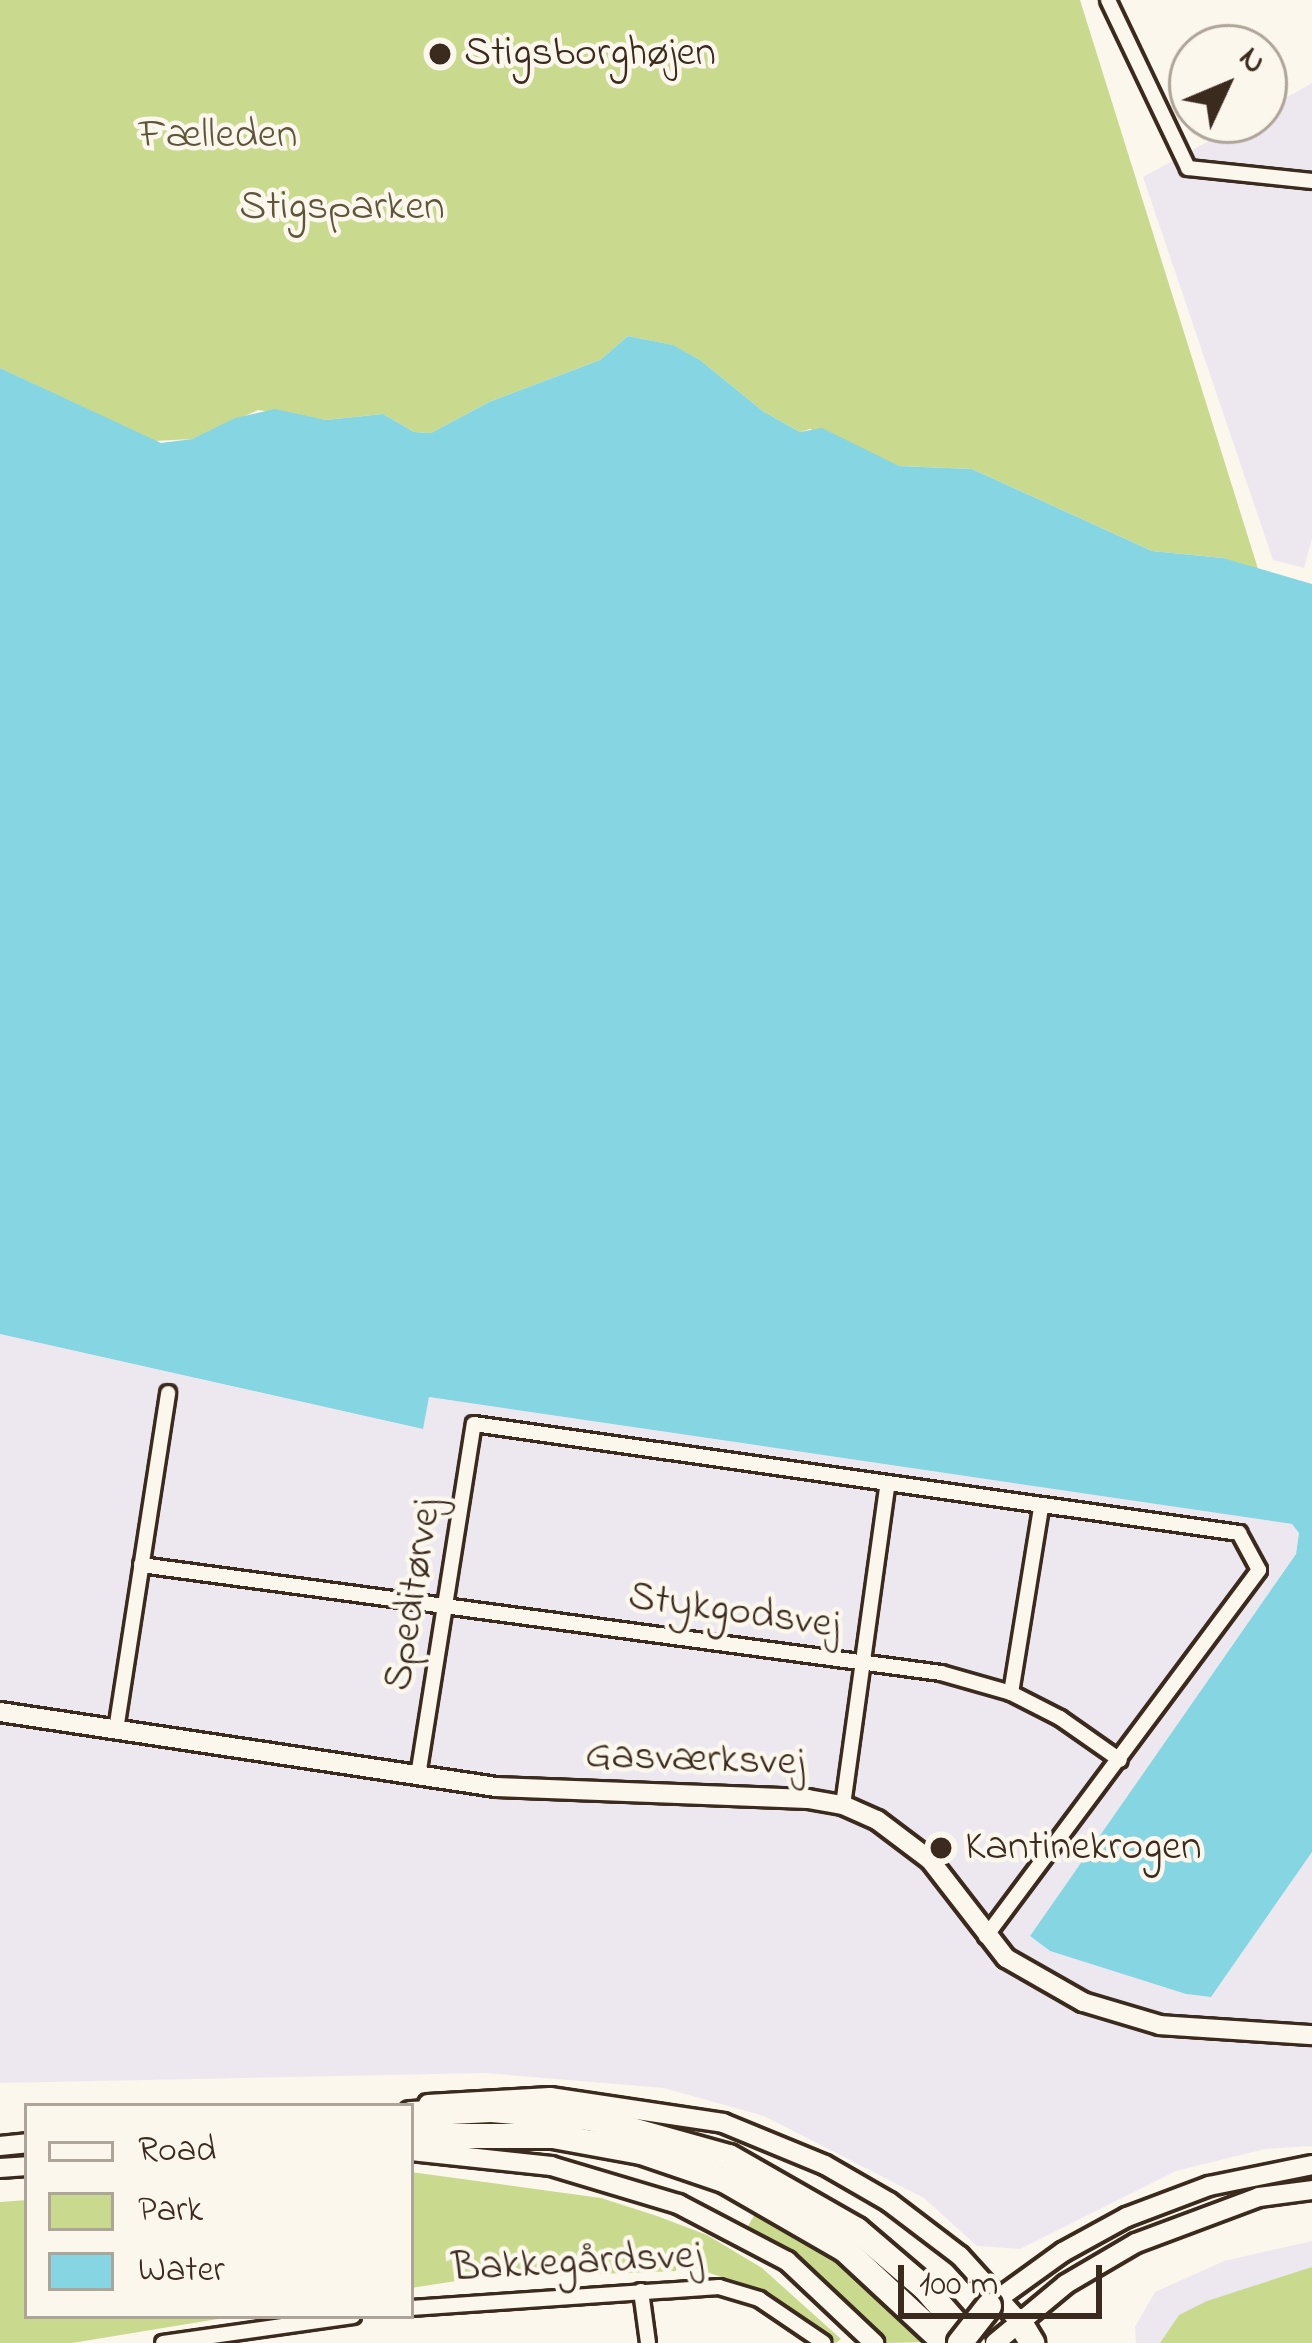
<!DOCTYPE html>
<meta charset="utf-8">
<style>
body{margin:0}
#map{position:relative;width:1312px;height:2343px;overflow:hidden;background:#fbf7ec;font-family:"Indie Flower",sans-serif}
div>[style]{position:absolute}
.built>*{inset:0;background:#ede8f0}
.green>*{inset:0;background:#c9da8e}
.water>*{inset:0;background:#86d5e3}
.roads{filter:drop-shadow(3px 0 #3b2a1e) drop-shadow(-3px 0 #3b2a1e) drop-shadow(0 3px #3b2a1e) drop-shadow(0 -3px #3b2a1e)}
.street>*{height:14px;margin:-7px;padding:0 7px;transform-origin:7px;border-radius:7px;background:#fbf7ec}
.secondary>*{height:18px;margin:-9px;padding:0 9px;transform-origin:9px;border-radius:9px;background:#fbf7ec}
.highway>*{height:24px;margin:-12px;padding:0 12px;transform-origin:12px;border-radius:12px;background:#fbf7ec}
.bridges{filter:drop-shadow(3px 0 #3b2a1e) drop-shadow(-3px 0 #3b2a1e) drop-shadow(0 3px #3b2a1e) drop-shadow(0 -3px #3b2a1e)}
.highway-bridge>*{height:24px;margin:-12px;padding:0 12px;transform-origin:12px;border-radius:12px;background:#fbf7ec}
.dots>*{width:33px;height:33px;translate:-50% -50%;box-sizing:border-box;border:6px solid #fbf7ec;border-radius:50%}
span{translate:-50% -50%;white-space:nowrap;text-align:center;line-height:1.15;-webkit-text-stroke:9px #fbf7ec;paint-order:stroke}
.poi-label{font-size:42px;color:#3b2a1e}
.left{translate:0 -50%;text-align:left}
.park-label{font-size:42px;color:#5e563a}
.street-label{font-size:42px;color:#3b2a1e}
.legend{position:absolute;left:24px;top:2103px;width:390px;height:216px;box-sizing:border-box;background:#fbf7ec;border:3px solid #aea59a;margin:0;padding:15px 21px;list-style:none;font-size:36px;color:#3b2a1e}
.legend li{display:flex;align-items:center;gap:24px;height:60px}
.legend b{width:60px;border:3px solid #aea59a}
.north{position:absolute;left:1168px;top:24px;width:120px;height:120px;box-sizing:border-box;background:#fbf7ec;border:3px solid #aea59a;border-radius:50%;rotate:46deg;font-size:33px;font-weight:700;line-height:48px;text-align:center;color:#3b2a1e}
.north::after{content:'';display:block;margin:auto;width:42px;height:54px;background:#3b2a1e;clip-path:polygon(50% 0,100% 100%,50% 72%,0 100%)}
.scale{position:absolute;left:898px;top:2265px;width:204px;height:54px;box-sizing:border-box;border:6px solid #3b2a1e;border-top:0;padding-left:15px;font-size:36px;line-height:42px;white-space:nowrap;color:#3b2a1e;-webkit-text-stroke:9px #fbf7ec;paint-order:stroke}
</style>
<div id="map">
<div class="built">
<div style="clip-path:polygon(1312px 83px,1312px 539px,1304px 568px,1273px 560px,1143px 177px,1247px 120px,1264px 120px,1264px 110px)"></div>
<div style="clip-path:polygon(0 1334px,422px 1429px,428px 1397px,1292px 1524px,1299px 1532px,1296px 1554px,1030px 1936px,1050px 1951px,1186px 1994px,1211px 1997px,1312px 1852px,1312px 2146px,1265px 2149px,1176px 2171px,1020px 2249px,977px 2246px,924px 2198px,764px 2116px,664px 2088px,485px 2073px,0 2083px)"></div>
<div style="clip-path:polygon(1312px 2241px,1312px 2343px,1136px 2343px,1135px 2327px,1155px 2292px,1224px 2261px)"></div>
</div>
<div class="green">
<div style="clip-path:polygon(0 0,1080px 0,1259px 572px,1223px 558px,1152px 551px,972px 469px,899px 466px,810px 429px,800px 432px,764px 412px,700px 360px,672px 345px,628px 336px,600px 360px,489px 402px,431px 433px,414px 432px,383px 414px,326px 420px,258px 410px,192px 439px,154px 441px,0 368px)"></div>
<div style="clip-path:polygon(411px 2172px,601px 2198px,657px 2216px,707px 2235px,762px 2268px,841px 2339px,836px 2343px,748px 2286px,677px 2262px,676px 2271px,469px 2279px,411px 2288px)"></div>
<div style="clip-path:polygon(27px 2200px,27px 2316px,236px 2316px,72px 2343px,0 2343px,0 2202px)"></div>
<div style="clip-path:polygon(756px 2212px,836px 2262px,927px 2342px,886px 2343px,808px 2266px,747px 2228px)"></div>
<div style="clip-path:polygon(1312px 2267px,1312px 2343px,1160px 2343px,1179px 2315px,1207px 2301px)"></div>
</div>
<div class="water">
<div style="clip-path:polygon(628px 336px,673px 345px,700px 360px,764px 412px,800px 432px,822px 428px,899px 466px,972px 469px,1152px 551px,1223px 558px,1312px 584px,1312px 1852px,1211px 1997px,1186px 1994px,1050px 1951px,1030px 1936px,1296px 1554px,1299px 1533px,1292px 1524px,429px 1397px,423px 1429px,0 1334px,0 368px,161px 443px,192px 439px,235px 418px,275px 409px,326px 420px,383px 414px,414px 432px,431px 433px,489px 402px,600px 360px)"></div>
</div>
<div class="roads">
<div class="street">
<div style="left:1108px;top:0;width:186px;rotate:64.5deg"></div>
<div style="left:1188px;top:168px;width:125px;rotate:6deg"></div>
<div style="left:141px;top:1565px;width:807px;rotate:7.69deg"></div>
<div style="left:941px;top:1673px;width:73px;rotate:15.9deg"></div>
<div style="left:1011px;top:1693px;width:55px;rotate:27deg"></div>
<div style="left:1060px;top:1718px;width:73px;rotate:35deg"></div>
<div style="left:1011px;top:1693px;width:188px;rotate:-80.8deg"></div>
<div style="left:116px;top:1730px;width:341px;rotate:-81.2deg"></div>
<div style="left:418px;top:1776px;width:356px;rotate:-81deg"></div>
<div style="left:474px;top:1424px;width:773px;rotate:8.11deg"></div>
<div style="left:1239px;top:1533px;width:42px;rotate:61.6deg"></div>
<div style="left:1259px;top:1570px;width:457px;rotate:126.7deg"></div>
<div style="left:843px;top:1805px;width:322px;rotate:-82.1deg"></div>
<div style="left:641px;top:2291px;width:52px;rotate:82.3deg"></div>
<div style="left:411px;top:2308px;width:309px;rotate:-3.9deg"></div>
<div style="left:719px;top:2287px;width:42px;rotate:16.7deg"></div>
<div style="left:759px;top:2299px;width:78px;rotate:34.1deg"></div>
<div style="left:163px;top:2343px;width:192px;rotate:-8.1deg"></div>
</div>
<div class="secondary">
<div style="left:0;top:1712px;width:502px;rotate:8.6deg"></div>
<div style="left:496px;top:1787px;width:312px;rotate:2.2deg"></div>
<div style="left:808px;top:1799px;width:36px;rotate:10deg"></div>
<div style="left:843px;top:1805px;width:37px;rotate:24deg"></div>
<div style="left:877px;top:1820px;width:66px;rotate:37deg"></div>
<div style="left:930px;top:1860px;width:124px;rotate:52.2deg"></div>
<div style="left:1006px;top:1958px;width:89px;rotate:29.7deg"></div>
<div style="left:1083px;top:2002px;width:80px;rotate:16.6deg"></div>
<div style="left:1160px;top:2025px;width:152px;rotate:3.8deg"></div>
<div style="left:428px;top:2104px;width:122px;rotate:-3.3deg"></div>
<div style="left:550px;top:2097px;width:175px;rotate:8.5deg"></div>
<div style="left:723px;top:2123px;width:110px;rotate:22.4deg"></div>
<div style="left:825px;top:2165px;width:74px;rotate:30deg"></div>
<div style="left:889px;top:2202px;width:89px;rotate:37.3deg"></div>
<div style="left:960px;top:2256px;width:88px;rotate:47.8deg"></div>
<div style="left:0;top:2146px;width:27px;rotate:-6deg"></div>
<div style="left:411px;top:2151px;width:141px;rotate:6.1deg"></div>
<div style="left:551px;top:2166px;width:133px;rotate:16.7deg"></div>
<div style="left:678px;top:2204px;width:123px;rotate:27.6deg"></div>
<div style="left:787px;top:2261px;width:120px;rotate:43.3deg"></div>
<div style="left:0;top:2168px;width:27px;rotate:-4deg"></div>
<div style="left:995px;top:2301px;width:84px;rotate:-35.8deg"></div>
<div style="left:1063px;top:2252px;width:73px;rotate:-28.7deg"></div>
<div style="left:1127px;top:2217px;width:88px;rotate:-20.7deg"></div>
<div style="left:1209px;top:2186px;width:105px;rotate:-11.5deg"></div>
<div style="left:995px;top:2343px;width:92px;rotate:-39.7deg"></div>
<div style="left:1066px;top:2284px;width:81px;rotate:-30.4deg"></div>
<div style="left:1136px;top:2243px;width:131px;rotate:-20.5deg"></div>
<div style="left:1259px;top:2197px;width:53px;rotate:-7.5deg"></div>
</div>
<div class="highway">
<div style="left:411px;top:2114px;width:80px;rotate:-2.9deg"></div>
<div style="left:491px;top:2110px;width:98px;rotate:4.7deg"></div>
<div style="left:589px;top:2118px;width:145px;rotate:15.6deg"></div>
<div style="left:729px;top:2157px;width:147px;rotate:29.7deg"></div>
<div style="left:857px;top:2230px;width:89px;rotate:40.5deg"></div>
<div style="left:925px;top:2288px;width:73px;rotate:48.9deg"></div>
<div style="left:411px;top:2136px;width:142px"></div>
<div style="left:553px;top:2136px;width:89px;rotate:10.3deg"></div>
<div style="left:641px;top:2152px;width:90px;rotate:18.8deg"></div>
<div style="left:726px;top:2181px;width:136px;rotate:30deg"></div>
<div style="left:844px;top:2249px;width:138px;rotate:42.9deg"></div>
<div style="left:1019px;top:2321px;width:26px;rotate:59deg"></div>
</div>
</div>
<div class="bridges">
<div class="highway-bridge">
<div style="left:960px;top:2343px;width:47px;rotate:-51.9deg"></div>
</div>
</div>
<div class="dots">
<div style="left:440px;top:54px;background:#3b2a1e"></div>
<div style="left:941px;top:1848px;background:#3b2a1e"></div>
</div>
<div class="poi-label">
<span class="left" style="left:464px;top:54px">Stigsborghøjen</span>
<span class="left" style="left:965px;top:1848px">Kantinekrogen</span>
</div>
<div class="park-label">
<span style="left:218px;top:136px">Fælleden</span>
<span style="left:342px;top:208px">Stigsparken</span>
</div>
<div class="street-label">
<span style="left:414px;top:1595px;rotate:-81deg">Speditørvej</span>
<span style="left:734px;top:1612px;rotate:8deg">Stykgodsvej</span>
<span style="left:695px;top:1760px;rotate:2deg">Gasværksvej</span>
<span style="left:577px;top:2263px;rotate:-3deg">Bakkegårdsvej</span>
</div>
<ul class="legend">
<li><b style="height:15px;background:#fbf7ec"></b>Road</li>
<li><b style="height:33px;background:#c9da8e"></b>Park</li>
<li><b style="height:33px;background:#86d5e3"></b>Water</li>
</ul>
<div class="north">N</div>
<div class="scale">100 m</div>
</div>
